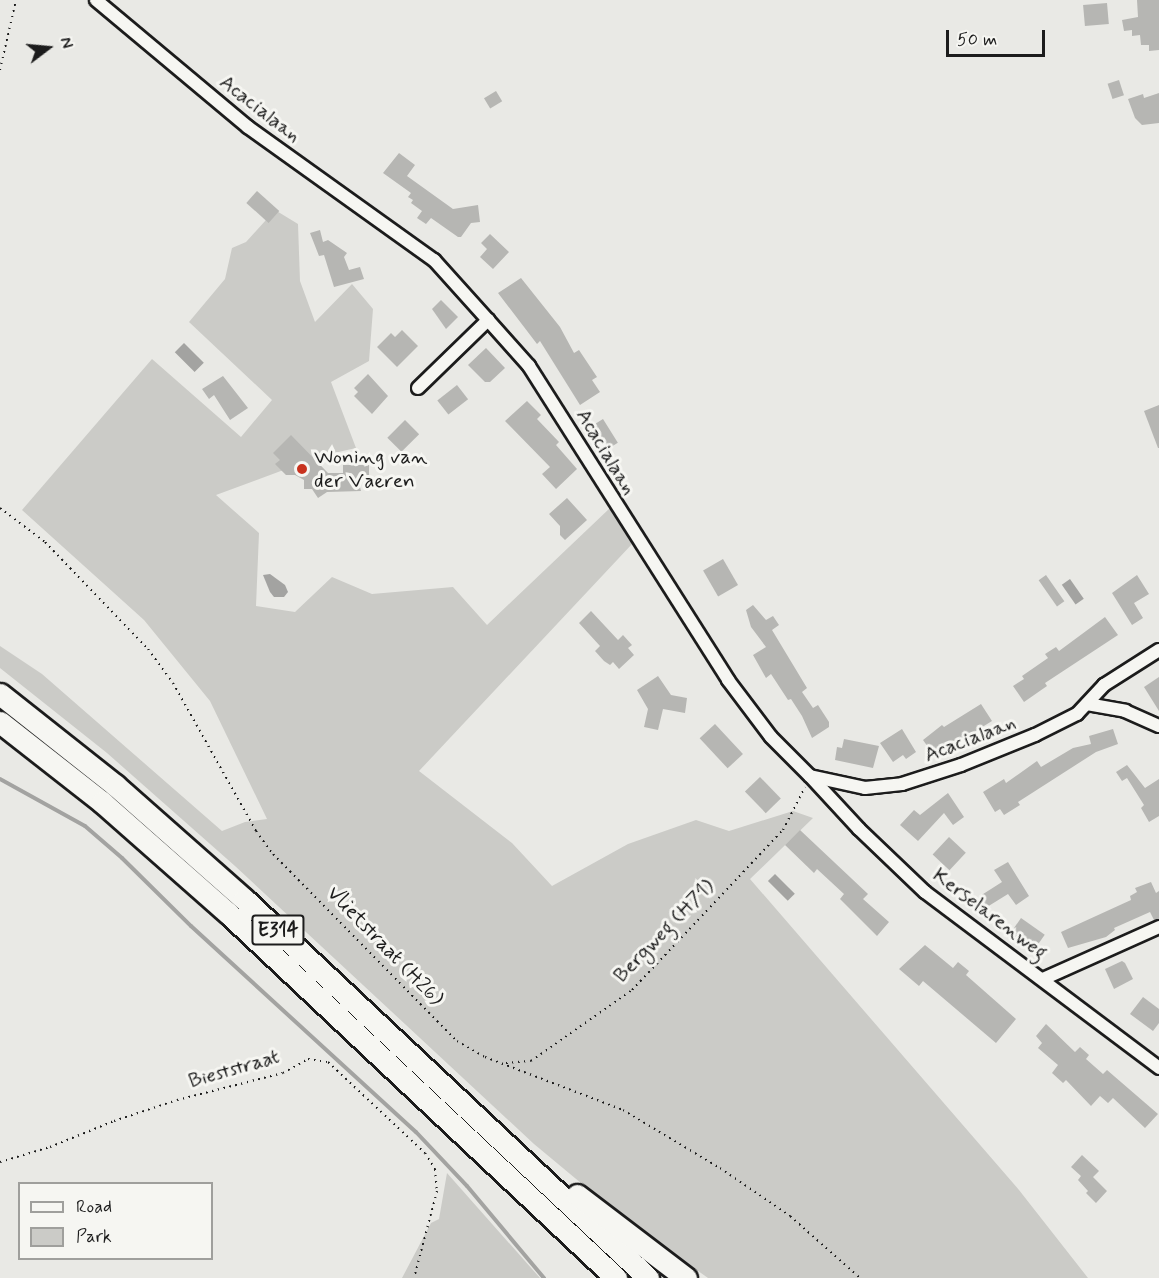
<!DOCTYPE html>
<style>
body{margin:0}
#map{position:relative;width:1159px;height:1278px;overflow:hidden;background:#e9e9e5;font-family:Mynerve,sans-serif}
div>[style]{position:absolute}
.green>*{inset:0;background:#cbcbc7}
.water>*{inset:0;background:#a3a3a1;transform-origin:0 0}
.stream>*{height:4px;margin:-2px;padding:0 2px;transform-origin:2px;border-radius:2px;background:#a3a3a1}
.building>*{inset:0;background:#b6b6b3;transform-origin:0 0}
.path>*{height:2px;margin-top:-1px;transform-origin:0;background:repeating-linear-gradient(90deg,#1c1c1c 0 1.5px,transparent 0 6px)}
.roads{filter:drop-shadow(2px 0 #1c1c1c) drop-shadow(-2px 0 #1c1c1c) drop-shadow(0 2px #1c1c1c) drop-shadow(0 -2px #1c1c1c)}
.minor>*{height:12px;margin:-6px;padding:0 6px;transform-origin:6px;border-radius:6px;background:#f6f6f2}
.motorway>*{height:21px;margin:-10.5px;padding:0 10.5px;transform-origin:10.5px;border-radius:10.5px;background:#f6f6f2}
.dots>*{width:16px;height:16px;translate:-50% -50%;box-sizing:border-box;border:3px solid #f6f6f2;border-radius:50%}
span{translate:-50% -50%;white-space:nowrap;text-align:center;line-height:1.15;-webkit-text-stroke:6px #f6f6f2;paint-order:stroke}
.shield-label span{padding:2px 4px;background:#f6f6f2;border:2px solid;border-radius:4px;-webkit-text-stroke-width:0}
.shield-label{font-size:20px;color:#1c1c1c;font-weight:700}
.street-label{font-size:21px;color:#1c1c1c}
.poi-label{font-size:21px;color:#1c1c1c}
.left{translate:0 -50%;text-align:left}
.legend{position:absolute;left:18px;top:1182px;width:195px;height:78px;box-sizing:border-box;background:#f6f6f2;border:2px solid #9f9f9c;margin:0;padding:8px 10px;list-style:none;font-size:18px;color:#1c1c1c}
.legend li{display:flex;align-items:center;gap:12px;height:30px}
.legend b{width:30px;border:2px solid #9f9f9c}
.north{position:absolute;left:18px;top:18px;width:60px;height:60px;-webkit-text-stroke:4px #f6f6f2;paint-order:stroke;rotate:74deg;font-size:16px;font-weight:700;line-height:24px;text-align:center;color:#1c1c1c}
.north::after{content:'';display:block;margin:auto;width:21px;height:27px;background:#1c1c1c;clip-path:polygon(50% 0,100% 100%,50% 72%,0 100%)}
.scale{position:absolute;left:946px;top:30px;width:99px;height:27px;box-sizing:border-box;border:3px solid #1c1c1c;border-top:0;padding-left:8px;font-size:18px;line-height:21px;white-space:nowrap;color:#1c1c1c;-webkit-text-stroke:4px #f6f6f2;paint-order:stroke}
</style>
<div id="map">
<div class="green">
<div style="clip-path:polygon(275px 210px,298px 224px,300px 281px,315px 322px,352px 284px,373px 309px,369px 361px,331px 382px,356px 448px,321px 456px,216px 495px,259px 533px,256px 606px,295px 612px,332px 577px,372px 594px,453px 587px,487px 625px,610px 508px,633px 543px,419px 771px,512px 843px,552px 886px,628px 844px,696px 820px,729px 831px,793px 811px,813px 818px,750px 879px,1019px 1190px,1088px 1278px,708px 1278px,617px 1213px,534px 1144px,235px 866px,107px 753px,0 668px,0 646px,42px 674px,222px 831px,245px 822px,267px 819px,210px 701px,144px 620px,22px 510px,152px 359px,241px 437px,272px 400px,189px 322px,225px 279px,232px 248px,246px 242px)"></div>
<div style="clip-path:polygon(447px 1173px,540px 1278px,402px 1278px,431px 1223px,439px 1219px)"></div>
</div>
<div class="water">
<div style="left:184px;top:343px;width:28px;height:13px;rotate:45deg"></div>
<div style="clip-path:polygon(270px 574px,285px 585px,288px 592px,284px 597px,274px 597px,270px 592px,263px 575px)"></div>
<div style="left:1070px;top:579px;width:24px;height:10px;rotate:55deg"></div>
<div style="left:775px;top:874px;width:28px;height:10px;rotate:45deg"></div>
</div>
<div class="stream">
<div style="left:0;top:779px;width:97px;rotate:28.9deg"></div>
<div style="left:85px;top:826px;width:49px;rotate:40.9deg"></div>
<div style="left:122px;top:858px;width:97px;rotate:44.6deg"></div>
<div style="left:191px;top:926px;width:305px;rotate:42.5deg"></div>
<div style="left:416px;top:1132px;width:74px;rotate:46.6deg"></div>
<div style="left:467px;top:1186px;width:120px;rotate:50.1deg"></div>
</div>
<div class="building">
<div style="clip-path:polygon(1137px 0,1159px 0,1159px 50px,1149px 51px,1149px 45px,1141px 45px,1140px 35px,1132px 36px,1132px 30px,1124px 31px,1122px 20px,1138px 17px)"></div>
<div style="left:1107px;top:3px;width:21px;height:24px;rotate:85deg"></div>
<div style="left:1119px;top:80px;width:16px;height:12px;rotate:72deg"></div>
<div style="left:496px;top:91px;width:12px;height:14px;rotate:59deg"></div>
<div style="clip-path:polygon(1159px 93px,1159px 123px,1142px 125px,1135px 118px,1128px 99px,1143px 94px,1144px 98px)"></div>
<div style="clip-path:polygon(399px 153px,415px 165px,407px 176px,453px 209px,478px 205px,480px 222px,471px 223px,461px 237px,458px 237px,431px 218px,426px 224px,417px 218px,422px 211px,411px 203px,413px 200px,408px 197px,411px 193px,383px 173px)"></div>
<div style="left:257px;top:191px;width:30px;height:16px;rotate:42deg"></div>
<div style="clip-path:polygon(320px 230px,323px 242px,328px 240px,347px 253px,344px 257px,349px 270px,360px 267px,364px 279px,334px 287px,324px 255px,319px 256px,310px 233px)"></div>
<div style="clip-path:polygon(490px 234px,509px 252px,493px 269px,480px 257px,487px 249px,481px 243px)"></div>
<div style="clip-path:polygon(521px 278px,560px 327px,574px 353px,579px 350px,597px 377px,592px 380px,600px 392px,580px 405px,540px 341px,537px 344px,498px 293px)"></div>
<div style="clip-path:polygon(441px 300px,458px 317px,446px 329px,432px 309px)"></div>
<div style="clip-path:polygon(402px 330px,418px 346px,397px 367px,377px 347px,391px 333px,395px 337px)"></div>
<div style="clip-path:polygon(486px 348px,505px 368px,490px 382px,485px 382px,468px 365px)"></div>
<div style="clip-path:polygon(368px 374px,388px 396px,372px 414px,354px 396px,358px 392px,354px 388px)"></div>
<div style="clip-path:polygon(223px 376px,248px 408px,230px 420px,214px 395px,209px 399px,202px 389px)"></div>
<div style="left:457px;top:385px;width:18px;height:25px;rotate:52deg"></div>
<div style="clip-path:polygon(527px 401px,541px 415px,537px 419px,559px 442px,556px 445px,577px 469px,556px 489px,542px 474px,550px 467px,505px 421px)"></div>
<div style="clip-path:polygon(1159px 405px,1159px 448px,1158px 448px,1144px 411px)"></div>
<div style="left:603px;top:419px;width:28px;height:19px;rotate:58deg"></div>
<div style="left:405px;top:420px;width:20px;height:25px;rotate:45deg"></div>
<div style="clip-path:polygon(291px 435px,328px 473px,343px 473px,343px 465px,369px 465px,369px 479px,358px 479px,361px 491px,327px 492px,318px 498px,312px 489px,304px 489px,304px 480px,295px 475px,286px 475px,275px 464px,280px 460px,273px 453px)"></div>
<div style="clip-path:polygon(567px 498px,587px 520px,565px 540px,560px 535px,560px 526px,549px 514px)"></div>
<div style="left:723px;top:559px;width:30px;height:23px;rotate:60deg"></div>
<div style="left:1046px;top:575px;width:32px;height:9px;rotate:55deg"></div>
<div style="clip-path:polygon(1137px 575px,1149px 594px,1134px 603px,1143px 618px,1132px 625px,1112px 593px)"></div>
<div style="clip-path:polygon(753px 605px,766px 620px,773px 616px,779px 625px,772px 630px,807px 688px,802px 692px,813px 708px,818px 705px,829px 722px,829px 727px,812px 738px,802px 716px,791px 699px,788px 700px,771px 674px,766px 678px,753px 655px,766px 647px,751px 627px,746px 610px)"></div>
<div style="clip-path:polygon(591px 611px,618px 640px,623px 635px,632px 645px,628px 648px,634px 655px,619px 669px,613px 662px,610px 665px,604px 661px,595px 651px,600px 646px,579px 623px)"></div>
<div style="clip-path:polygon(1105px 617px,1118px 635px,1045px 683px,1047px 686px,1024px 702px,1013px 686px,1024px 679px,1022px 676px,1048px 658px,1045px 654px,1056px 647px,1059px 651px)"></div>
<div style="clip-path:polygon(658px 676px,671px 695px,687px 698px,685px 713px,663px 709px,658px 730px,644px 727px,648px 709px,637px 690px)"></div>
<div style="clip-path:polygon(1159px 677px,1159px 711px,1144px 687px)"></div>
<div style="clip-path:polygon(981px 704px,992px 721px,945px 750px,943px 747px,933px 754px,923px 740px,942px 725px,944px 727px)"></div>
<div style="left:715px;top:724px;width:41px;height:21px;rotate:47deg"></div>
<div style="clip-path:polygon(902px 729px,916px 752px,906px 759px,903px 755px,893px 762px,880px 743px)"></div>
<div style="clip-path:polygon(1113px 729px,1118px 744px,1096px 752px,1018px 802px,1020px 805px,1004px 815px,1000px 809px,995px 812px,983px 792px,1004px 779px,1006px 783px,1037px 761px,1041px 767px,1073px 748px,1091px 744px,1089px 736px)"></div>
<div style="clip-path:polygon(844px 739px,879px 746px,873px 768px,835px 760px,837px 747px,842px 748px)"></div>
<div style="clip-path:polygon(1127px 765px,1145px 788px,1159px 779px,1159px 816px,1149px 822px,1141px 808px,1144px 805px,1127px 778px,1122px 781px,1116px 772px)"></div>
<div style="left:760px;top:777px;width:30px;height:21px;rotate:46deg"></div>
<div style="clip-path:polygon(948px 793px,964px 817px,953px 825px,944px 813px,918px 841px,900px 825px,914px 810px,920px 815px)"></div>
<div style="clip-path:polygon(800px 830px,868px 894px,863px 899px,889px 922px,877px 936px,840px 899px,844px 894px,817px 869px,814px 873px,785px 845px)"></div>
<div style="left:949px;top:837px;width:23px;height:24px;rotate:43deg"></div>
<div style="clip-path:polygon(1008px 862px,1029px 896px,1016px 905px,1008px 894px,987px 907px,980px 896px,1002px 882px,994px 870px)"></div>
<div style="clip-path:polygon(1151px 882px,1156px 893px,1159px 891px,1159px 919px,1154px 920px,1150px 912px,1114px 928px,1115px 930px,1106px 937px,1068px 948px,1061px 932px,1131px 900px,1130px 896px,1137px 892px,1135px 888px)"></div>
<div style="left:1021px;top:918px;width:29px;height:19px;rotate:35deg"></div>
<div style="clip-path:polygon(925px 945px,953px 968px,958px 962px,969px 971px,966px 975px,1016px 1019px,996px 1043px,923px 981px,919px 986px,899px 969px)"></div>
<div style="clip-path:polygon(1122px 961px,1125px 963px,1133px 979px,1114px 989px,1105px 969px)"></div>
<div style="clip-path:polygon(1143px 997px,1159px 1009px,1159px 1023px,1153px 1031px,1130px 1014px)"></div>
<div style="clip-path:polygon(1046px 1024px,1075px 1052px,1080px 1047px,1089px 1055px,1086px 1059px,1103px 1074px,1107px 1070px,1158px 1114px,1145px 1128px,1113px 1098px,1108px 1103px,1100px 1096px,1091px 1106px,1066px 1080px,1063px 1083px,1052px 1073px,1058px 1065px,1038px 1048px,1042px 1043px,1036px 1036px)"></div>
<div style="clip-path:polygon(1082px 1155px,1099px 1171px,1093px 1177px,1107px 1191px,1096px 1203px,1086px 1193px,1088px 1191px,1078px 1180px,1081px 1176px,1071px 1167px)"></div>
</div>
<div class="path">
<div style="left:0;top:70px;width:72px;rotate:-77.1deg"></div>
<div style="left:0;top:508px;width:56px;rotate:37.1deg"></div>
<div style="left:45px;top:542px;width:149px;rotate:46.1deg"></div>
<div style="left:148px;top:649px;width:42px;rotate:53.7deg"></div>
<div style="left:173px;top:683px;width:170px;rotate:60.7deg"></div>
<div style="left:256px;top:831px;width:29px;rotate:54deg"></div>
<div style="left:273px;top:854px;width:262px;rotate:45.5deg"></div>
<div style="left:457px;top:1041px;width:32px;rotate:30deg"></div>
<div style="left:485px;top:1057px;width:148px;rotate:21deg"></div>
<div style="left:623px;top:1110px;width:113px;rotate:30.9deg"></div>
<div style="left:720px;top:1168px;width:85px;rotate:34.4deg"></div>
<div style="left:790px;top:1216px;width:94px;rotate:41.5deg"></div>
<div style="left:506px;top:1063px;width:25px;rotate:-5deg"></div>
<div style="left:531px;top:1061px;width:123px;rotate:-35.1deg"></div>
<div style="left:632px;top:990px;width:220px;rotate:-46.7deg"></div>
<div style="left:783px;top:830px;width:48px;rotate:-62.9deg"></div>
<div style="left:0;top:1162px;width:52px;rotate:-16.7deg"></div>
<div style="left:50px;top:1147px;width:69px;rotate:-22.1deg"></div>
<div style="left:114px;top:1121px;width:66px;rotate:-18.4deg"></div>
<div style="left:177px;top:1100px;width:109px;rotate:-14.3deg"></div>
<div style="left:283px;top:1073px;width:29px;rotate:-29deg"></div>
<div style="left:308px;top:1059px;width:20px;rotate:9deg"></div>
<div style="left:328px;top:1062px;width:133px;rotate:43.2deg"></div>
<div style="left:425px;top:1153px;width:19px;rotate:58deg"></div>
<div style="left:435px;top:1169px;width:22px;rotate:85deg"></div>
<div style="left:437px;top:1191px;width:90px;rotate:104.8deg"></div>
</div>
<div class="roads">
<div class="minor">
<div style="left:96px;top:0;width:198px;rotate:39.9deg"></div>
<div style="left:248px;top:127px;width:229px;rotate:35.6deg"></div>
<div style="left:434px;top:260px;width:81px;rotate:48deg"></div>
<div style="left:488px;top:320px;width:62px;rotate:48.3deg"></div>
<div style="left:529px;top:366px;width:372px;rotate:57.6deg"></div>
<div style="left:728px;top:680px;width:71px;rotate:53deg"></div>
<div style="left:771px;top:737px;width:55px;rotate:45deg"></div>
<div style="left:810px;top:776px;width:56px;rotate:12.3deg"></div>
<div style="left:865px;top:788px;width:37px;rotate:-6deg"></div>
<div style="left:902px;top:784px;width:62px;rotate:-17.9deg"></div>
<div style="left:961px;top:765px;width:80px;rotate:-22.1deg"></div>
<div style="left:1035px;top:735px;width:47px;rotate:-26.6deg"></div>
<div style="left:1077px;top:714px;width:40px;rotate:-47deg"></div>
<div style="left:1104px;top:685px;width:65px;rotate:-32.5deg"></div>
<div style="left:418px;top:388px;width:98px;rotate:-44.2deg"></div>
<div style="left:1087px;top:704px;width:39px;rotate:10deg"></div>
<div style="left:1125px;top:711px;width:37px;rotate:24deg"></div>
<div style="left:810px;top:776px;width:72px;rotate:47.2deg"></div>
<div style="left:859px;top:829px;width:91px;rotate:43.7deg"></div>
<div style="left:925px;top:892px;width:293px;rotate:36.9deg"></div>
<div style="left:1043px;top:979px;width:127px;rotate:-24.1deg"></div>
</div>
<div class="motorway">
<div style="left:0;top:694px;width:147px;rotate:38.4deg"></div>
<div style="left:115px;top:785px;width:172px;rotate:41.5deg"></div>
<div style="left:244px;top:899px;width:554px;rotate:43.17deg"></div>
<div style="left:0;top:722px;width:130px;rotate:38.1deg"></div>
<div style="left:102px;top:802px;width:168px;rotate:41.4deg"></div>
<div style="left:228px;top:913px;width:533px;rotate:43.25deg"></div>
<div style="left:577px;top:1195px;width:137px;rotate:37.3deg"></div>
</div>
</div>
<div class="dots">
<div style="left:302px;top:469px;background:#c8321e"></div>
</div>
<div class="shield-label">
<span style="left:278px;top:930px">E314</span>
</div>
<div class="street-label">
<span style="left:260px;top:109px;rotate:38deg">Acacialaan</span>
<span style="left:606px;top:452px;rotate:59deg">Acacialaan</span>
<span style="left:970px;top:739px;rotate:-21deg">Acacialaan</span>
<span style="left:990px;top:914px;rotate:37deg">Kerselarenweg</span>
<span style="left:664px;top:931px;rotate:-46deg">Bergweg (H71)</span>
<span style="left:385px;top:946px;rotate:46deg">Vlietstraat (H26)</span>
<span style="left:234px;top:1069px;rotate:-16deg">Bieststraat</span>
</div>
<div class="poi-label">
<span class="left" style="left:314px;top:469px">Woning van<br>der Vaeren</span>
</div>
<ul class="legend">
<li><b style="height:8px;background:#f6f6f2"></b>Road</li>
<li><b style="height:16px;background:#cbcbc7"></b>Park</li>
</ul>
<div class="north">N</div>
<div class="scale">50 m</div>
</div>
